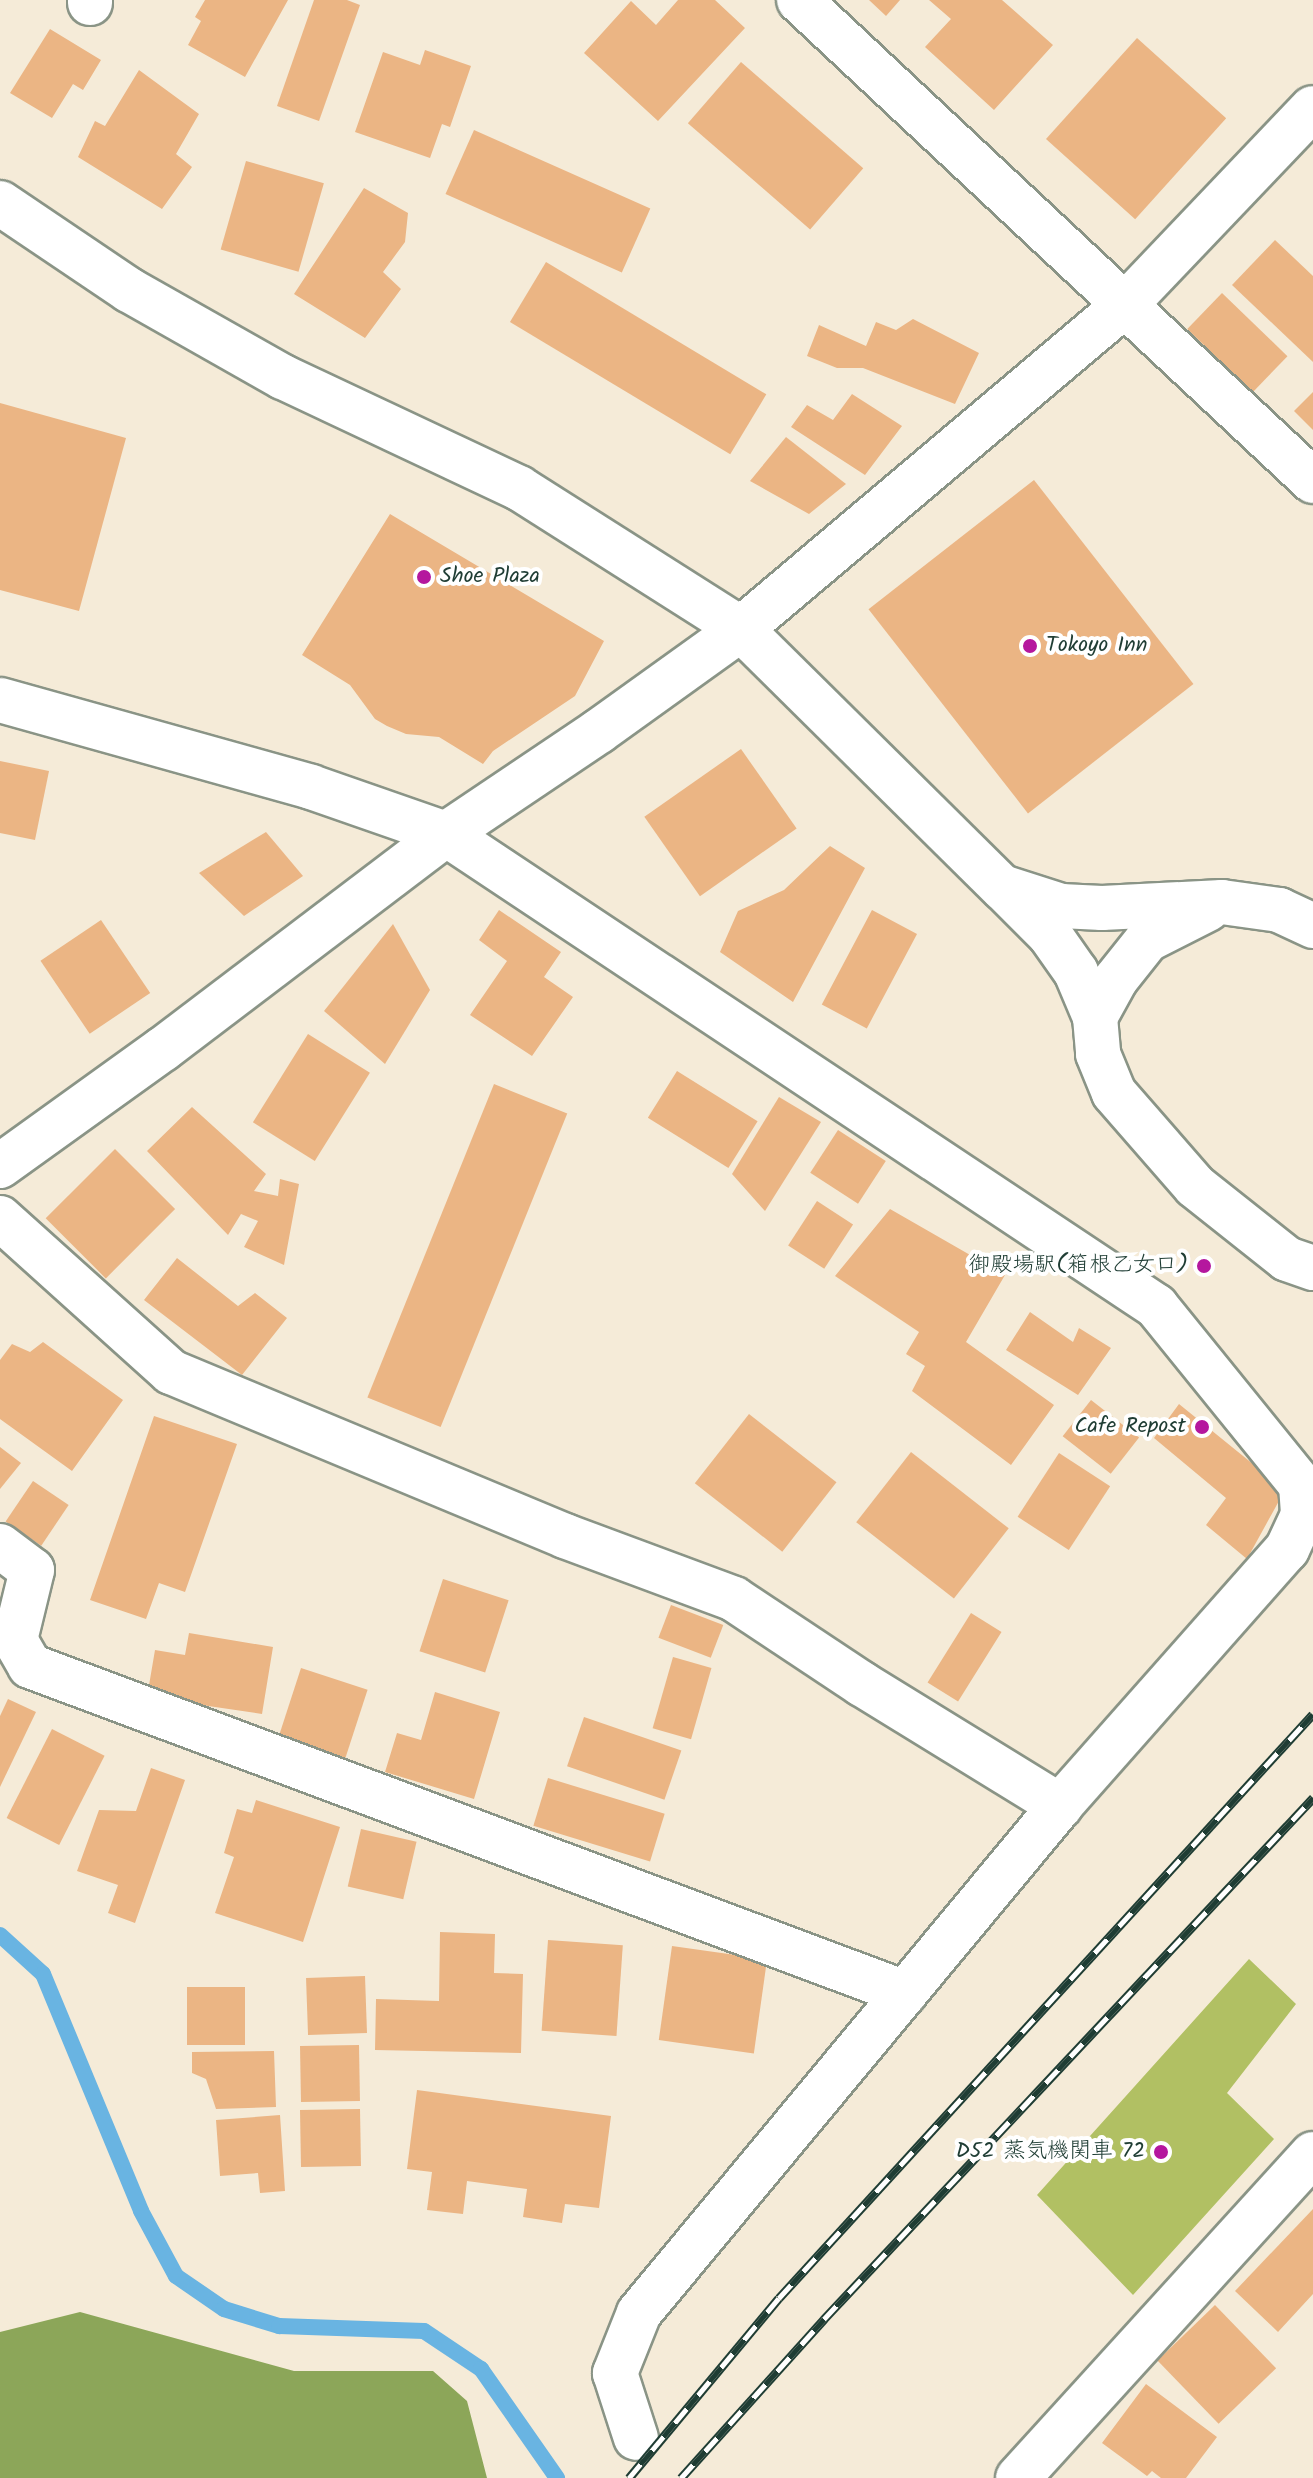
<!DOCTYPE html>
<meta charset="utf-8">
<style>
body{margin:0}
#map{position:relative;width:1313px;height:2478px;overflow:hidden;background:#f5ebd8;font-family:Kalam,"Klee One",sans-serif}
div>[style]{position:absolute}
.green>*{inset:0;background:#b1c063}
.forest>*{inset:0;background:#8ca659}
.stream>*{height:16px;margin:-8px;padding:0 8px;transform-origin:8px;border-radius:8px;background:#69b4e2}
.building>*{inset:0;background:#ebb584;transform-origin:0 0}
.roads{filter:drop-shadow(2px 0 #8a9486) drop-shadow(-2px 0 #8a9486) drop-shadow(0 2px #8a9486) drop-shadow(0 -2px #8a9486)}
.minor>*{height:44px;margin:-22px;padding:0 22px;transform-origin:22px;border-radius:22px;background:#fff}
.tertiary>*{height:44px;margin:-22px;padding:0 22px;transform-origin:22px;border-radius:22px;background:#fff}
.rail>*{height:9px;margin-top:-4.5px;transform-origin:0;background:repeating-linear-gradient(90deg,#fff 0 18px,#1f3d34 0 36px);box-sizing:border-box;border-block:2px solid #1f3d34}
.dots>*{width:22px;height:22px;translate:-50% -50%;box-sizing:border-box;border:4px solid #fff;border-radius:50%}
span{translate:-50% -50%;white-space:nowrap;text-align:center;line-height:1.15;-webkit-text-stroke:8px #fff;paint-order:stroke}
.poi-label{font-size:22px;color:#1f3d34}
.left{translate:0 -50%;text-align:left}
.right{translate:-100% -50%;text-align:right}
</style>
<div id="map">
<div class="green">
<div style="clip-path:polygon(1249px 1959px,1296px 2004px,1227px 2093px,1274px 2139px,1133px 2295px,1037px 2195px)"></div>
</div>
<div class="forest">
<div style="clip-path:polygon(80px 2312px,294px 2371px,433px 2371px,467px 2401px,487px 2478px,0 2478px,0 2332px)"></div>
</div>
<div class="stream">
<div style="left:0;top:1935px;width:58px;rotate:42.2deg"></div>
<div style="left:43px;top:1974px;width:256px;rotate:67.5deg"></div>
<div style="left:141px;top:2211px;width:74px;rotate:61.7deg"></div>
<div style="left:176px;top:2276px;width:58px;rotate:34.5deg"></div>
<div style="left:224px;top:2309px;width:58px;rotate:17.2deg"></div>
<div style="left:279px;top:2326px;width:145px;rotate:2deg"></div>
<div style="left:424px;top:2331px;width:69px;rotate:33.7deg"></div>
<div style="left:481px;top:2369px;width:133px;rotate:55.1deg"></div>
</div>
<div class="building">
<div style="clip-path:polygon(205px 0,288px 0,245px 77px,188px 45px,201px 21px,195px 17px)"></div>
<div style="clip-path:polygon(314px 0,347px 0,360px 5px,319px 121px,277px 106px)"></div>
<div style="clip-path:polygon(678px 0,715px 0,745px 28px,658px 121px,584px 53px,631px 1px,656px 25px)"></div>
<div style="clip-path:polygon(869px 0,900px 0,886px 16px)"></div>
<div style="clip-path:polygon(929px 0,1002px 0,1053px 45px,994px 110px,925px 47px,951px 19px)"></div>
<div style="clip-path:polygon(50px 29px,101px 60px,83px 90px,73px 84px,52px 118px,10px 93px)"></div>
<div style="left:1137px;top:38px;width:120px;height:136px;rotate:42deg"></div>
<div style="clip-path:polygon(425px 50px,471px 66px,450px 127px,442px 124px,430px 158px,355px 132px,383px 52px,420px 65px)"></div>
<div style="left:741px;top:62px;width:162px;height:81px;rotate:41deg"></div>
<div style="clip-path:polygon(139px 70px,199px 114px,176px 154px,192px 167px,162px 209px,78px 157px,95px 121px,105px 126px)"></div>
<div style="left:474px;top:130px;width:193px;height:70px;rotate:24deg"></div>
<div style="left:246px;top:161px;width:81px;height:92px;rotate:16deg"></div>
<div style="clip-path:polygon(364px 188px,408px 213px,405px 242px,383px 272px,401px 289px,365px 338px,294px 294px)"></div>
<div style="clip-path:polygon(1275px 240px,1313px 276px,1313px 362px,1232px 285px)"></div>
<div style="left:546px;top:262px;width:257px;height:70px;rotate:31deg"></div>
<div style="left:1222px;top:293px;width:91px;height:50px;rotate:44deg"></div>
<div style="clip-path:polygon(913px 319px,979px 353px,955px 404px,863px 368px,837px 368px,807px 356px,819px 325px,866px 346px,876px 322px,896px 330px)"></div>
<div style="clip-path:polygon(1313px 392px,1313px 430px,1294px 411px)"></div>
<div style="clip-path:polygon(852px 394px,902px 426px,865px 475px,791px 427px,807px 405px,833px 420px)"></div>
<div style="clip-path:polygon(0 403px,126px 438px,79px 611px,0 590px)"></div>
<div style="clip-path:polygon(786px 437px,846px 484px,809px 514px,750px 481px)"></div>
<div style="left:1034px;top:480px;width:259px;height:210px;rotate:52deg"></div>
<div style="clip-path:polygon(390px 514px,604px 641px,575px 696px,493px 751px,483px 764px,439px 737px,406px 734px,387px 726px,375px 719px,350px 685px,302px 655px)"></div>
<div style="left:741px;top:749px;width:97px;height:118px;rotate:55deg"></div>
<div style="clip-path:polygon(0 761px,49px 771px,35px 840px,0 833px)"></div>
<div style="clip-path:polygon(266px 832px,303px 876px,244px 916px,199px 873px)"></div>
<div style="clip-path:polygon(830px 846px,865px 868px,793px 1002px,720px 952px,738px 911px,784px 890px)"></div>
<div style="clip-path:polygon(499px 910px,561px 952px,544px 977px,573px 997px,532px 1056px,470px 1015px,507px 961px,479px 940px)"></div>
<div style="left:872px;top:910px;width:51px;height:107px;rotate:28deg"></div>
<div style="left:101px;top:920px;width:88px;height:73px;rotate:56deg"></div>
<div style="clip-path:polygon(393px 924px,430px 990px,385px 1064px,324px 1011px)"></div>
<div style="left:308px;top:1034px;width:73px;height:104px;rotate:32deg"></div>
<div style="left:677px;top:1071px;width:95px;height:55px;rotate:32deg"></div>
<div style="left:494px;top:1084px;width:79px;height:338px;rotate:22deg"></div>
<div style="clip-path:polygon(779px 1097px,821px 1122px,765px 1211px,732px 1174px)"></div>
<div style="clip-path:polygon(192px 1107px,266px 1174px,254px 1191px,278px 1196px,280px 1179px,299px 1184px,284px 1265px,244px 1247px,258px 1221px,241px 1214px,228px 1235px,147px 1151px)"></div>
<div style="left:838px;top:1130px;width:57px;height:51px;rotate:33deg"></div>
<div style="left:115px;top:1149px;width:85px;height:98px;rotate:45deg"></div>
<div style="left:817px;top:1201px;width:43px;height:53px;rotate:33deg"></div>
<div style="clip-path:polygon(890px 1209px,1005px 1275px,966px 1342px,1054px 1405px,1011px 1465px,912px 1391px,925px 1366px,906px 1354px,919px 1332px,835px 1276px)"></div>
<div style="clip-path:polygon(177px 1258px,238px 1306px,255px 1293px,287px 1318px,242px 1375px,144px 1300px)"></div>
<div style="clip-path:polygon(1030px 1312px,1073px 1342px,1079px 1328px,1111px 1348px,1078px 1395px,1006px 1350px)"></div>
<div style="clip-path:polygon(43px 1342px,123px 1400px,72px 1471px,0 1419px,0 1360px,12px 1344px,30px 1352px)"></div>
<div style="left:1091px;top:1400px;width:61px;height:46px;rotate:38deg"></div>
<div style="clip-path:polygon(1179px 1404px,1285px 1490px,1247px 1559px,1206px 1525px,1226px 1498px,1154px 1438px)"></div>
<div style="left:749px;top:1414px;width:111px;height:88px;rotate:38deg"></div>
<div style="clip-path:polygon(154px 1416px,237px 1444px,185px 1592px,159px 1583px,146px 1619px,90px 1600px)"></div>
<div style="clip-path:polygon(0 1447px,21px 1463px,0 1489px)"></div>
<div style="left:911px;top:1452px;width:124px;height:89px;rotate:38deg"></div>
<div style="left:1059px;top:1453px;width:61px;height:76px;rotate:33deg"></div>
<div style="left:33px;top:1481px;width:43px;height:49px;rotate:34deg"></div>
<div style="left:443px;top:1579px;width:69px;height:76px;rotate:18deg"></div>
<div style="left:671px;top:1605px;width:56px;height:35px;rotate:21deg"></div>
<div style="left:971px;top:1613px;width:36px;height:82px;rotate:32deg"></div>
<div style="clip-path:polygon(189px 1633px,273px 1647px,262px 1714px,147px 1697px,155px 1650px,185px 1655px)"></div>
<div style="left:673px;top:1657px;width:40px;height:74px;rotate:16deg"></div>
<div style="left:301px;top:1668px;width:70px;height:76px;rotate:18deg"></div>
<div style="clip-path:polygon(435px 1692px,500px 1712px,474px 1799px,385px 1772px,397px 1733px,421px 1740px)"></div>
<div style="clip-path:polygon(8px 1699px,36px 1712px,0 1787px,0 1716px)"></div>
<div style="left:584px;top:1717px;width:103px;height:52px;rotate:19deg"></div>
<div style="left:52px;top:1729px;width:59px;height:100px;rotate:27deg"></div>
<div style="clip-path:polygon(151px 1768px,185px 1780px,135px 1923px,108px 1913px,118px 1885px,77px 1871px,99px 1810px,136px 1811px)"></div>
<div style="left:548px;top:1778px;width:122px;height:50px;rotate:17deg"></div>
<div style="clip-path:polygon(256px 1800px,340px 1827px,303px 1942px,215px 1913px,234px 1857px,224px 1853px,237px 1809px,252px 1813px)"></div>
<div style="left:361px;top:1829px;width:57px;height:59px;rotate:13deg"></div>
<div style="clip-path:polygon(440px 1932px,495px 1934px,494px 1973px,523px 1974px,521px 2053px,375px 2050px,376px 1999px,439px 2001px)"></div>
<div style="left:548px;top:1940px;width:75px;height:91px;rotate:4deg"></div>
<div style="left:672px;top:1946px;width:96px;height:95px;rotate:8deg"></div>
<div style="left:365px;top:1976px;width:57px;height:59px;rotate:88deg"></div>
<div style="left:187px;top:1987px;width:58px;height:58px"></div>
<div style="left:359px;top:2045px;width:56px;height:59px;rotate:89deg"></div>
<div style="clip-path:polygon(274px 2051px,276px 2107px,216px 2109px,206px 2079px,192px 2073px,192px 2052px)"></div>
<div style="clip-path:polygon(417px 2090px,611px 2116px,599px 2208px,565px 2204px,562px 2223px,523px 2217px,527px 2189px,467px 2181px,463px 2214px,427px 2210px,432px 2172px,407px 2169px)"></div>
<div style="left:360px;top:2109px;width:57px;height:60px;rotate:89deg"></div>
<div style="clip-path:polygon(280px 2115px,285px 2191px,260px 2193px,258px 2173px,220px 2176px,216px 2120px)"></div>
<div style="clip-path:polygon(1313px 2209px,1313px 2294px,1278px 2332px,1235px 2291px)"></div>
<div style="left:1215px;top:2305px;width:88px;height:80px;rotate:46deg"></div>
<div style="clip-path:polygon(1146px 2384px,1217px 2437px,1186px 2478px,1161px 2478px,1152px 2471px,1147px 2476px,1102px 2443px)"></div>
</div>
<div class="roads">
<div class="minor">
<div style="left:90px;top:0;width:3px;rotate:90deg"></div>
<div style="left:799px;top:0;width:704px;rotate:43.1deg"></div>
<div style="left:0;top:700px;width:323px;rotate:15.6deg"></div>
<div style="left:311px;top:787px;width:143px;rotate:19.2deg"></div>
<div style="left:446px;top:834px;width:853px;rotate:33.62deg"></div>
<div style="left:1156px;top:1306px;width:230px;rotate:51deg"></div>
<div style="left:1301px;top:1485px;width:30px;rotate:86deg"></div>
<div style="left:1303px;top:1515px;width:38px;rotate:115deg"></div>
<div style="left:1287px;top:1549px;width:343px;rotate:131.5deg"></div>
<div style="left:1060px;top:1806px;width:659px;rotate:129.71deg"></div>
<div style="left:639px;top:2313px;width:65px;rotate:111.8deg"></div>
<div style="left:615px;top:2373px;width:68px;rotate:72.1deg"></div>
<div style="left:446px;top:834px;width:184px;rotate:-33.9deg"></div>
<div style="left:599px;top:731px;width:175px;rotate:-35.7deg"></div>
<div style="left:741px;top:629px;width:505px;rotate:-40.18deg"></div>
<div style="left:1127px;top:303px;width:269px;rotate:-46.4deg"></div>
<div style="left:1003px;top:888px;width:66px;rotate:45deg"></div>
<div style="left:1050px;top:935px;width:45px;rotate:54.9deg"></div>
<div style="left:1076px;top:972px;width:49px;rotate:67.1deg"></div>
<div style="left:1095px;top:1017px;width:37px;rotate:85deg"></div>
<div style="left:1098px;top:1054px;width:42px;rotate:67.7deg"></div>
<div style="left:1114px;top:1093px;width:123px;rotate:48.9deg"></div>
<div style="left:1195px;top:1186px;width:117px;rotate:38.4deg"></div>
<div style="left:1287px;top:1259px;width:28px;rotate:19deg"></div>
<div style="left:1005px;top:888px;width:59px;rotate:17.8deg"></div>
<div style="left:1061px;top:906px;width:41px;rotate:2.8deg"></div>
<div style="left:1102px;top:908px;width:120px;rotate:-2.9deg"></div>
<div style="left:1222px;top:902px;width:58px;rotate:8deg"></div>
<div style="left:1279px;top:910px;width:38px;rotate:25deg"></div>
<div style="left:1095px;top:1017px;width:43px;rotate:-61.1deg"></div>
<div style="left:1116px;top:979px;width:50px;rotate:-51.5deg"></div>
<div style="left:1147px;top:940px;width:68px;rotate:-26.9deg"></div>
<div style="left:0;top:1166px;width:201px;rotate:-35.7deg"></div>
<div style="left:0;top:1218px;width:230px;rotate:42deg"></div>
<div style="left:171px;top:1372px;width:427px;rotate:22.6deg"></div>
<div style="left:565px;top:1536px;width:180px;rotate:20.4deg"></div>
<div style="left:734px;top:1599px;width:154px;rotate:33.6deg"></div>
<div style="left:862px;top:1684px;width:233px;rotate:31.6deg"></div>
<div style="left:0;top:1546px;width:40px;rotate:37deg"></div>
<div style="left:32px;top:1570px;width:72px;rotate:103.7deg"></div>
<div style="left:15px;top:1640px;width:30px;rotate:60deg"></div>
<div style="left:30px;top:1666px;width:934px;rotate:20.49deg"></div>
<div style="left:1018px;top:2478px;width:438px;rotate:-47.7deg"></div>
</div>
<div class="tertiary">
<div style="left:0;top:203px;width:156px;rotate:34deg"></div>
<div style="left:129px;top:290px;width:177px;rotate:29.5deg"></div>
<div style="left:283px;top:377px;width:261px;rotate:25.2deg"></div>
<div style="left:519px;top:488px;width:263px;rotate:32.4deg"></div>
<div style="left:741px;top:629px;width:368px;rotate:44.7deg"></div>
<div style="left:163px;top:1049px;width:355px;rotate:-37.2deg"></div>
</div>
</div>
<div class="rail">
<div style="left:629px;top:2478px;width:234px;rotate:-50.2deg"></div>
<div style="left:779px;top:2298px;width:791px;rotate:-47.56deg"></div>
<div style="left:681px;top:2478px;width:214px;rotate:-48deg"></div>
<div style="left:824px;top:2319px;width:715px;rotate:-46.81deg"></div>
</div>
<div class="dots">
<div style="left:424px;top:577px;background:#b5179e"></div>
<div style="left:1030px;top:646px;background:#b5179e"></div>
<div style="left:1204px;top:1266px;background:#b5179e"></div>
<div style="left:1202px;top:1427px;background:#b5179e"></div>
<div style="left:1161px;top:2152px;background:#b5179e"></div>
</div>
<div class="poi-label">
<span class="left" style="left:440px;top:577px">Shoe Plaza</span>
<span class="left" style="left:1046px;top:646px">Tokoyo Inn</span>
<span class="right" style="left:1188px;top:1266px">御殿場駅(箱根乙女口)</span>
<span class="right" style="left:1186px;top:1427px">Cafe Repost</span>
<span class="right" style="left:1145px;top:2152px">D52 蒸気機関車 72</span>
</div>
</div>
